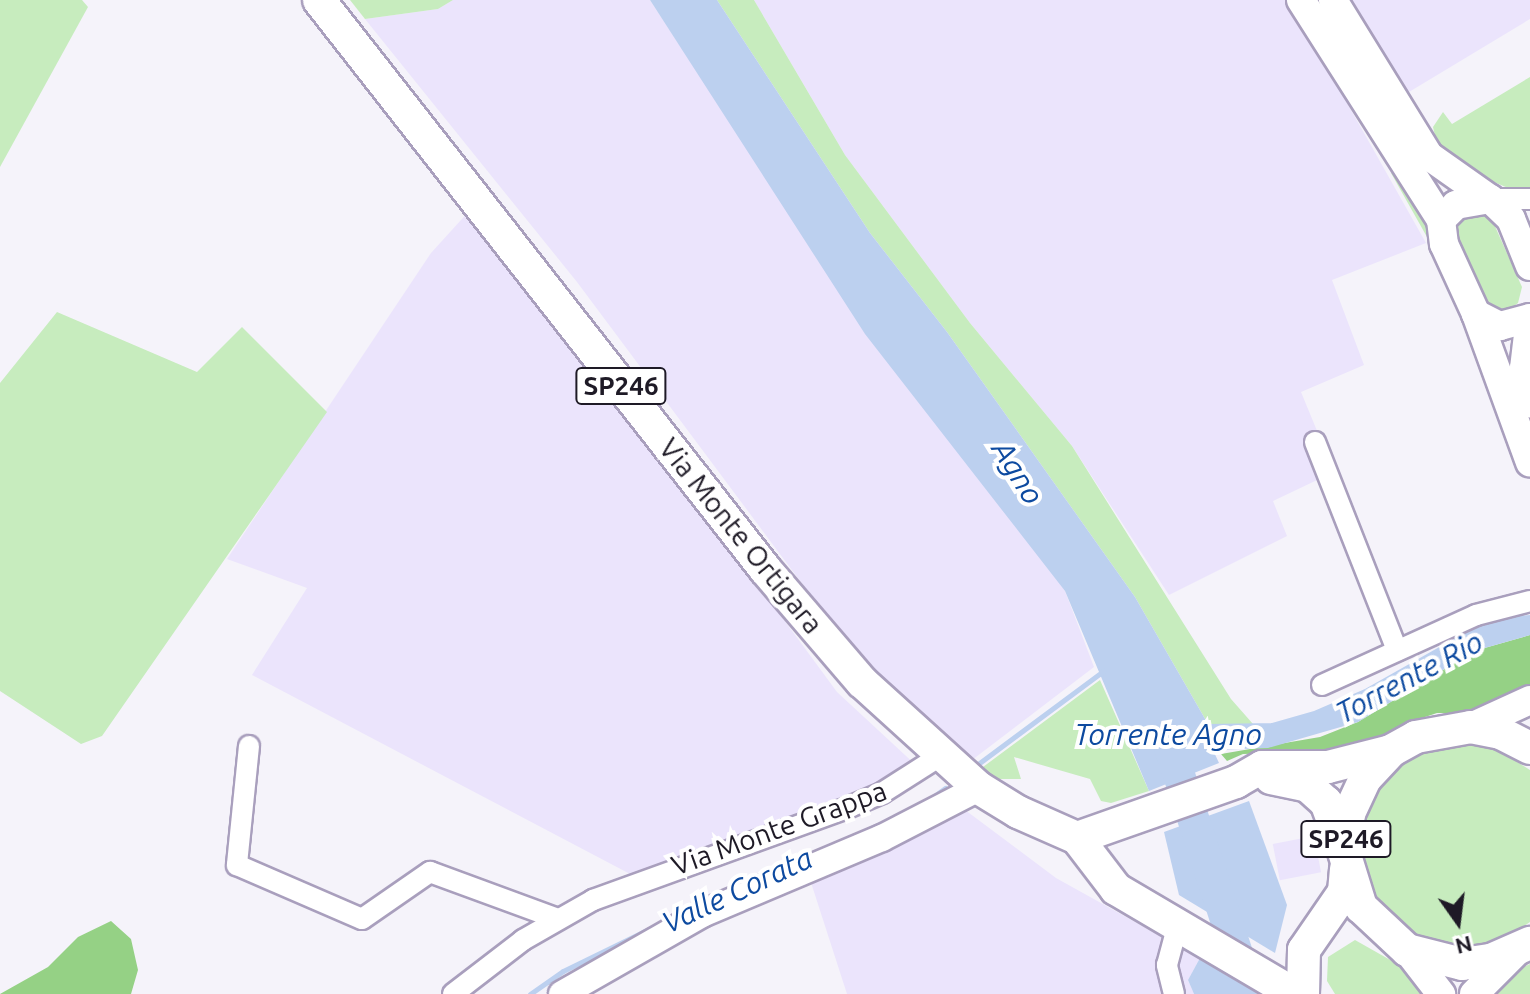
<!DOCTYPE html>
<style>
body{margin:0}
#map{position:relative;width:1530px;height:994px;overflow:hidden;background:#f5f3fa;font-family:Ubuntu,sans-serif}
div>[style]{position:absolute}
.built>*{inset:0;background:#ebe4fc;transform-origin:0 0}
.green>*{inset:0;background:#c7ecbe}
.forest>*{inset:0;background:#95d185}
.water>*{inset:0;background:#bcd0ef}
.stream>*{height:5px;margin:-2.5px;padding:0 2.5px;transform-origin:2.5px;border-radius:2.5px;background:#bcd0ef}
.river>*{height:32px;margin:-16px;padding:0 16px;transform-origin:16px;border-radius:16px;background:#bcd0ef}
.roads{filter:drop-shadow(2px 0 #a99fbd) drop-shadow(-2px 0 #a99fbd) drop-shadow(0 2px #a99fbd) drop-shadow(0 -2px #a99fbd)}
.minor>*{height:20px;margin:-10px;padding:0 10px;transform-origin:10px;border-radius:10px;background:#fff}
.tertiary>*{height:26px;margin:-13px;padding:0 13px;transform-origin:13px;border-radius:13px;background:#fff}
.secondary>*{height:28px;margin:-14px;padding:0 14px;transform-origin:14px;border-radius:14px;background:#fff}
.primary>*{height:32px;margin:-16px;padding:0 16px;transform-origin:16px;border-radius:16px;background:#fff}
span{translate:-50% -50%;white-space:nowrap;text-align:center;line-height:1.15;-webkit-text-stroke:8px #fff;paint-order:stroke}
.shield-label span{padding:2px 6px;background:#fff;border:2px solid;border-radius:6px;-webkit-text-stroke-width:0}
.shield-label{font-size:26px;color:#1e1a26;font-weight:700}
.street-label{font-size:28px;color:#1e1a26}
.water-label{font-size:30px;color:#0d4aa0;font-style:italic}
.north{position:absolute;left:1418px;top:882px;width:80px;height:80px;-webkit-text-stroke:6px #fff;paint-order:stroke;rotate:166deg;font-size:22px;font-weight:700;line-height:32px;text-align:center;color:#1e1a26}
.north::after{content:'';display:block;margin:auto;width:28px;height:36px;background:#1e1a26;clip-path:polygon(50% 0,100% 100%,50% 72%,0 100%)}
</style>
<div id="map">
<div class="built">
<div style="clip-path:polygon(453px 0,650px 0,732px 125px,1065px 591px,1094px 667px,972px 760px,865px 668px,577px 282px,365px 19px,438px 9px)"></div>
<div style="clip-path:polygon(754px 0,1289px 0,1426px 243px,1332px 280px,1364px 365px,1301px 392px,1334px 472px,1273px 501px,1287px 536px,1169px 595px,1072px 446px,970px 323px,845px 155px)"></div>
<div style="clip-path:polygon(1349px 0,1530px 0,1530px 19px,1404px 95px)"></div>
<div style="clip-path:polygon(471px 209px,681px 480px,837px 692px,919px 768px,827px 808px,632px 875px,252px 675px,307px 588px,227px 559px,431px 253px)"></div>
<div style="clip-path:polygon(953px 801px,1056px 878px,1200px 958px,1188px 980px,1194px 994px,847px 994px,805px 864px)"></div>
<div style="left:1314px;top:836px;width:37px;height:42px;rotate:79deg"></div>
</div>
<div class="green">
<div style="clip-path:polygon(0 0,82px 0,88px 7px,0 167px)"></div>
<div style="clip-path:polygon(350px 0,453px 0,438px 9px,365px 19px)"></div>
<div style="clip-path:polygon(717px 0,754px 0,845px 155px,970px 323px,1072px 446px,1231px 699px,1253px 724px,1208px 724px,1135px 597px,947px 332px,870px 233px)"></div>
<div style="clip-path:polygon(1530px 77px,1530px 188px,1513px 190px,1477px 175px,1438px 149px,1433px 127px,1443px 112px,1452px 124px)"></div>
<div style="clip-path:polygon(1391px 173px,1404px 177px,1428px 216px,1427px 237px)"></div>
<div style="clip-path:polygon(1472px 212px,1490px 215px,1522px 287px,1518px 303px,1507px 311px,1482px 301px,1454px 236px,1455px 225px)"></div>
<div style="clip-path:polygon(57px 312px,197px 372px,242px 327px,327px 412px,102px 736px,81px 744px,0 691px,0 383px)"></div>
<div style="clip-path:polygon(1100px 680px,1149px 791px,1111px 803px,1101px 801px,1090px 779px,1014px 757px,1021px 779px,994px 779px,983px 767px)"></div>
<div style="clip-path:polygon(1460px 743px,1495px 748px,1530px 770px,1530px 922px,1505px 939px,1473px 947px,1441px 946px,1411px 934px,1386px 914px,1369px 887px,1360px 856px,1362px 824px,1374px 794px,1395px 769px,1425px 750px)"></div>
<div style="clip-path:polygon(1355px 940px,1415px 974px,1428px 994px,1335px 994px,1327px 981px,1328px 957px)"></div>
<div style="clip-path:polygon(1530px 964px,1530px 994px,1493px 994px,1517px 970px)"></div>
</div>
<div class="forest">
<div style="clip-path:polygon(1530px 635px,1530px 691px,1472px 713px,1437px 713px,1416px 720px,1362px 751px,1243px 754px,1227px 761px,1221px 754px,1320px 737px,1358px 722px,1474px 651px)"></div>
<div style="clip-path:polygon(111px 921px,131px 939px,138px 970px,131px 994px,0 994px,48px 967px,78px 937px)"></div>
</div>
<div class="water">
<div style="clip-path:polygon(650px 0,717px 0,870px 233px,947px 332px,1135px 597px,1208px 724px,1272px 723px,1314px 711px,1365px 689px,1473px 628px,1507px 617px,1530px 615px,1530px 635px,1474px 651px,1358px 722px,1268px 748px,1213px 750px,1219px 763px,1149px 791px,1065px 591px,865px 334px)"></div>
<div style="clip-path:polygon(1249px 801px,1287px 905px,1275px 953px,1179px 895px,1164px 832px)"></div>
<div style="clip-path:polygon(1200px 958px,1255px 994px,1194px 994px,1188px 980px)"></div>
</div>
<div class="stream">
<div style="left:978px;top:764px;width:156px;rotate:-36.6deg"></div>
<div style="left:926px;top:802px;width:24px;rotate:-36deg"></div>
<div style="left:847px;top:839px;width:49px;rotate:-24deg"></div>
<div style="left:530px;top:994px;width:40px;rotate:-34.9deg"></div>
<div style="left:563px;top:971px;width:102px;rotate:-26.1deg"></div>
</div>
<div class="river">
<div style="left:1167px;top:738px;width:269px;rotate:72deg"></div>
</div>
<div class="roads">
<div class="minor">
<div style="left:1490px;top:199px;width:40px"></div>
<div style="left:1315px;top:442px;width:224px;rotate:68.5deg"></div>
<div style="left:1322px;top:685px;width:169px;rotate:-24.4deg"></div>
<div style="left:1476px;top:615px;width:56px;rotate:-14.5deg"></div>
<div style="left:249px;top:746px;width:120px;rotate:95.8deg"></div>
<div style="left:237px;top:865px;width:136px;rotate:23.4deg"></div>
<div style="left:362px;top:919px;width:83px;rotate:-34.7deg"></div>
<div style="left:430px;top:872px;width:136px;rotate:20.2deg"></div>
<div style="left:453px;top:994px;width:88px;rotate:-37.6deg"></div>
<div style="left:523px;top:940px;width:81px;rotate:-29.7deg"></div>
<div style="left:593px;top:900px;width:270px;rotate:-19.9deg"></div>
<div style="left:847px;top:808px;width:38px;rotate:-23deg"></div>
<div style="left:882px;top:793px;width:69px;rotate:-32.5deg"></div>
<div style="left:1174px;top:994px;width:30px;rotate:-104deg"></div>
<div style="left:1167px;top:965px;width:42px;rotate:-75deg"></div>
</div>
<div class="tertiary">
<div style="left:562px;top:994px;width:161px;rotate:-29.7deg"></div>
<div style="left:702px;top:914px;width:195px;rotate:-22.9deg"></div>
<div style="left:882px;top:838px;width:109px;rotate:-27.3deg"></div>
</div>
<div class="secondary">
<div style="left:1301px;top:0;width:261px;rotate:57.5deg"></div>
<div style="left:1333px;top:0;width:183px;rotate:58.4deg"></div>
<div style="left:1429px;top:156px;width:75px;rotate:35.2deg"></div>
<div style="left:1530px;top:266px;width:51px;rotate:-112deg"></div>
<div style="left:1511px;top:219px;width:29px;rotate:-136deg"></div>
<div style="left:1490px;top:199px;width:35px;rotate:170deg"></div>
<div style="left:1456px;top:205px;width:21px;rotate:135deg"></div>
<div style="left:1441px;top:220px;width:24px;rotate:83deg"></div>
<div style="left:1444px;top:244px;width:77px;rotate:65.4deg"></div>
<div style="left:1476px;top:314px;width:27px;rotate:27deg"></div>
<div style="left:1500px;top:326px;width:31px;rotate:-15deg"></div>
<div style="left:1476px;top:314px;width:158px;rotate:70deg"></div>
<div style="left:1530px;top:318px;width:50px;rotate:96.8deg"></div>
<div style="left:1524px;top:368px;width:36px;rotate:80deg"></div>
<div style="left:1471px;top:727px;width:65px;rotate:-24.6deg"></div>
<div style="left:1407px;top:950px;width:56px;rotate:52.3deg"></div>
<div style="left:1474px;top:994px;width:59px;rotate:-45deg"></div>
</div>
<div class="primary">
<div style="left:319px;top:0;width:723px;rotate:51.91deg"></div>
<div style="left:765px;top:569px;width:149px;rotate:49.4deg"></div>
<div style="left:862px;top:682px;width:158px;rotate:42.2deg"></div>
<div style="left:979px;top:788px;width:46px;rotate:31.6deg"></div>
<div style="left:1018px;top:812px;width:64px;rotate:23.8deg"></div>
<div style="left:1077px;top:838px;width:169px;rotate:-19.4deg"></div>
<div style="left:1236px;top:782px;width:30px;rotate:-30deg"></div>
<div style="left:1262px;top:767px;width:66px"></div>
<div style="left:1328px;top:767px;width:65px;rotate:-14.3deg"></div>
<div style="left:1530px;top:748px;width:33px;rotate:-153deg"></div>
<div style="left:1501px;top:733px;width:31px;rotate:-169deg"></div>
<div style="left:1471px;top:727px;width:56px;rotate:169.7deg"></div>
<div style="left:1416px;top:737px;width:29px;rotate:151deg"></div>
<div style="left:1391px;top:751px;width:38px;rotate:133deg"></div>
<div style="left:1365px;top:779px;width:38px;rotate:115deg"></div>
<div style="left:1349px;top:814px;width:38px;rotate:97deg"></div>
<div style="left:1344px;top:852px;width:58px;rotate:72.8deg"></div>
<div style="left:1361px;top:907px;width:63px;rotate:43.1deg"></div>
<div style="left:1407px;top:950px;width:57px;rotate:14.3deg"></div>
<div style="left:1462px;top:964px;width:29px;rotate:-8deg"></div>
<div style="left:1491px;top:960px;width:43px;rotate:-23.6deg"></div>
<div style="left:1271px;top:778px;width:38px;rotate:12deg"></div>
<div style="left:1308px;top:786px;width:24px;rotate:42deg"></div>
<div style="left:1326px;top:802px;width:46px;rotate:69.6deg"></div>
<div style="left:1077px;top:838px;width:64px;rotate:52.6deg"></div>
<div style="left:1116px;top:889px;width:207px;rotate:30.5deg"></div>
<div style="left:1303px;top:994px;width:44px;rotate:-88.7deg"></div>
<div style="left:1304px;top:950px;width:70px;rotate:-55.4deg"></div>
<div style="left:1344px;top:892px;width:23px;rotate:-85deg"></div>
</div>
</div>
<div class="shield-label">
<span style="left:621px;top:386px">SP246</span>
<span style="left:1346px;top:839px">SP246</span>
</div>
<div class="street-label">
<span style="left:741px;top:536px;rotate:51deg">Via Monte Ortigara</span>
<span style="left:779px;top:828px;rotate:-20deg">Via Monte Grappa</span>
</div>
<div class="water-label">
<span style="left:1018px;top:472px;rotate:58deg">Agno</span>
<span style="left:1409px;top:677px;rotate:-28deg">Torrente Rio</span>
<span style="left:1168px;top:734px">Torrente Agno</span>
<span style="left:737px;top:890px;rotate:-25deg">Valle Corata</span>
</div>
<div class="north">N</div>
</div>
